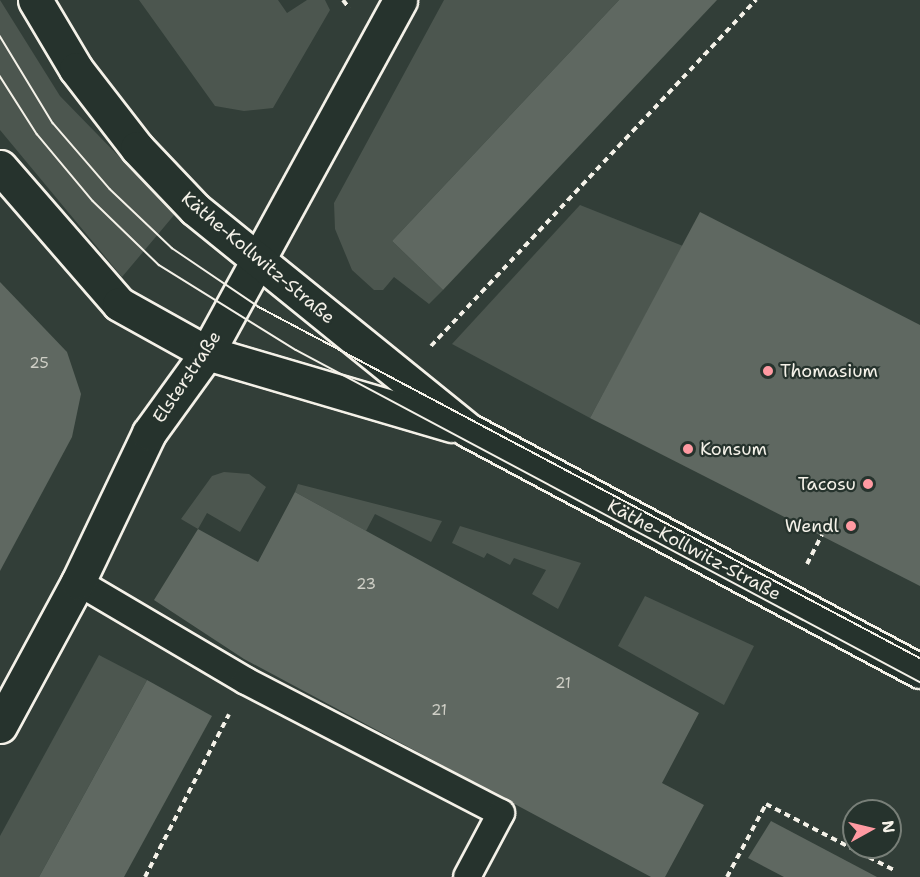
<!DOCTYPE html>
<meta charset="utf-8">
<style>
body{margin:0}
#map{position:relative;width:920px;height:877px;overflow:hidden;background:#323e38;font-family:"Shantell Sans",sans-serif}
div>[style]{position:absolute}
.green>*{inset:0;background:#4c564f}
.building>*{inset:0;background:#5f6861}
.path>*{height:4px;margin-top:-2px;transform-origin:0;background:repeating-linear-gradient(90deg,#f4f1e8 0 6px,transparent 0 10.5px)}
.roads{filter:drop-shadow(2px 0 #f4f1e8) drop-shadow(-2px 0 #f4f1e8) drop-shadow(0 2px #f4f1e8) drop-shadow(0 -2px #f4f1e8)}
.service>*{height:26px;margin:-13px;padding:0 13px;transform-origin:13px;border-radius:13px;background:#26332d}
.minor>*{height:33px;margin:-16.5px;padding:0 16.5px;transform-origin:16.5px;border-radius:16.5px;background:#26332d}
.tertiary>*{height:33px;margin:-16.5px;padding:0 16.5px;transform-origin:16.5px;border-radius:16.5px;background:#26332d}
.tram>*{height:1.5px;margin:-0.75px;padding:0 0.75px;transform-origin:0.75px;border-radius:0.75px;background:#f4f1e8}
.dots>*{width:16px;height:16px;translate:-50% -50%;box-sizing:border-box;border:3px solid #26332d;border-radius:50%}
span{translate:-50% -50%;white-space:nowrap;text-align:center;line-height:1.15;-webkit-text-stroke:4.5px #26332d;paint-order:stroke}
.number-label{font-size:15px;color:#cfcfc6}
.number-label span{-webkit-text-stroke-width:0}
.street-label{font-size:18px;color:#f4f1e8}
.poi-label{font-size:18px;color:#f4f1e8}
.left{translate:0 -50%;text-align:left}
.right{translate:-100% -50%;text-align:right}
.north{position:absolute;left:842px;top:799px;width:60px;height:60px;box-sizing:border-box;background:#26332d;border:2px solid #787f78;border-radius:50%;rotate:82deg;font-size:16px;font-weight:700;line-height:24px;text-align:center;color:#f4f1e8}
.north::after{content:'';display:block;margin:auto;width:21px;height:27px;background:#ff9aa2;clip-path:polygon(50% 0,100% 100%,50% 72%,0 100%)}
</style>
<div id="map">
<div class="green">
<div style="clip-path:polygon(0 0,60px 96px,175px 214px,122px 277px,0 130px)"></div>
<div style="clip-path:polygon(139px 0,278px 0,287px 13px,307px 0,325px 0,330px 10px,273px 108px,244px 111px,215px 106px)"></div>
<div style="clip-path:polygon(444px 0,619px 0,392px 241px,443px 290px,429px 304px,394px 277px,383px 290px,374px 290px,352px 270px,335px 229px,334px 203px)"></div>
<div style="clip-path:polygon(580px 205px,683px 246px,590px 418px,452px 344px)"></div>
<div style="clip-path:polygon(224px 472px,249px 474px,266px 487px,240px 532px,207px 513px,198px 529px,181px 519px,212px 476px)"></div>
<div style="clip-path:polygon(298px 484px,442px 521px,431px 542px,375px 514px,366px 531px,295px 492px)"></div>
<div style="clip-path:polygon(460px 526px,581px 563px,558px 609px,532px 594px,546px 570px,514px 558px,510px 565px,487px 553px,484px 558px,452px 543px)"></div>
<div style="clip-path:polygon(645px 596px,754px 646px,724px 705px,618px 646px)"></div>
<div style="clip-path:polygon(99px 655px,147px 680px,39px 877px,0 877px,0 836px)"></div>
</div>
<div class="building">
<div style="clip-path:polygon(619px 0,717px 0,443px 290px,392px 241px)"></div>
<div style="clip-path:polygon(700px 212px,920px 325px,920px 586px,590px 418px)"></div>
<div style="clip-path:polygon(0 282px,67px 352px,81px 394px,72px 437px,0 571px)"></div>
<div style="clip-path:polygon(295px 492px,699px 713px,662px 783px,704px 805px,665px 877px,651px 877px,244px 659px,154px 600px,198px 529px,258px 562px)"></div>
<div style="clip-path:polygon(147px 680px,212px 716px,124px 877px,39px 877px)"></div>
<div style="clip-path:polygon(771px 821px,877px 877px,784px 877px,748px 858px)"></div>
</div>
<div class="path">
<div style="left:343px;top:0;width:10px;rotate:53deg"></div>
<div style="left:431px;top:346px;width:475px;rotate:-46.8deg"></div>
<div style="left:807px;top:564px;width:33px;rotate:-63deg"></div>
<div style="left:145px;top:877px;width:183px;rotate:-62.7deg"></div>
<div style="left:727px;top:877px;width:83px;rotate:-61.9deg"></div>
<div style="left:766px;top:804px;width:146px;rotate:27.3deg"></div>
</div>
<div class="roads">
<div class="service">
<div style="left:78px;top:582px;width:195px;rotate:30.5deg"></div>
<div style="left:246px;top:681px;width:287px;rotate:27.4deg"></div>
<div style="left:501px;top:813px;width:72px;rotate:118deg"></div>
</div>
<div class="minor">
<div style="left:0;top:726px;width:164px;rotate:-61.6deg"></div>
<div style="left:78px;top:582px;width:165px;rotate:-64.5deg"></div>
<div style="left:149px;top:433px;width:99px;rotate:-54.1deg"></div>
<div style="left:207px;top:353px;width:402px;rotate:-61.3deg"></div>
</div>
<div class="tertiary">
<div style="left:35px;top:0;width:80px;rotate:59.3deg"></div>
<div style="left:76px;top:69px;width:100px;rotate:52.3deg"></div>
<div style="left:137px;top:148px;width:84px;rotate:46.4deg"></div>
<div style="left:195px;top:209px;width:351px;rotate:39deg"></div>
<div style="left:468px;top:430px;width:512px;rotate:28.07deg"></div>
<div style="left:0;top:167px;width:181px;rotate:49deg"></div>
<div style="left:119px;top:304px;width:101px;rotate:29.1deg"></div>
<div style="left:207px;top:353px;width:255px;rotate:16.4deg"></div>
</div>
</div>
<div class="tram">
<div style="left:0;top:36px;width:102px;rotate:58.7deg"></div>
<div style="left:53px;top:123px;width:87px;rotate:49.2deg"></div>
<div style="left:110px;top:189px;width:86px;rotate:43.6deg"></div>
<div style="left:172px;top:248px;width:105px;rotate:34.1deg"></div>
<div style="left:259px;top:307px;width:748px;rotate:27.97deg"></div>
<div style="left:0;top:76px;width:69px;rotate:57.5deg"></div>
<div style="left:37px;top:134px;width:87px;rotate:50.1deg"></div>
<div style="left:93px;top:201px;width:92px;rotate:44.1deg"></div>
<div style="left:159px;top:265px;width:161px;rotate:31.8deg"></div>
<div style="left:296px;top:350px;width:707px;rotate:28.02deg"></div>
</div>
<div class="dots">
<div style="left:768px;top:371px;background:#ff9aa2"></div>
<div style="left:688px;top:449px;background:#ff9aa2"></div>
<div style="left:868px;top:484px;background:#ff9aa2"></div>
<div style="left:851px;top:526px;background:#ff9aa2"></div>
</div>
<div class="number-label">
<span style="left:39px;top:364px">25</span>
<span style="left:366px;top:585px">23</span>
<span style="left:563px;top:684px">21</span>
<span style="left:439px;top:711px">21</span>
</div>
<div class="street-label">
<span style="left:258px;top:258px;rotate:40deg">Käthe-Kollwitz-Straße</span>
<span style="left:187px;top:377px;rotate:-56deg">Elsterstraße</span>
<span style="left:694px;top:550px;rotate:28deg">Käthe-Kollwitz-Straße</span>
</div>
<div class="poi-label">
<span class="left" style="left:780px;top:371px">Thomasium</span>
<span class="left" style="left:700px;top:449px">Konsum</span>
<span class="right" style="left:856px;top:484px">Tacosu</span>
<span class="right" style="left:839px;top:526px">Wendl</span>
</div>
<div class="north">N</div>
</div>
